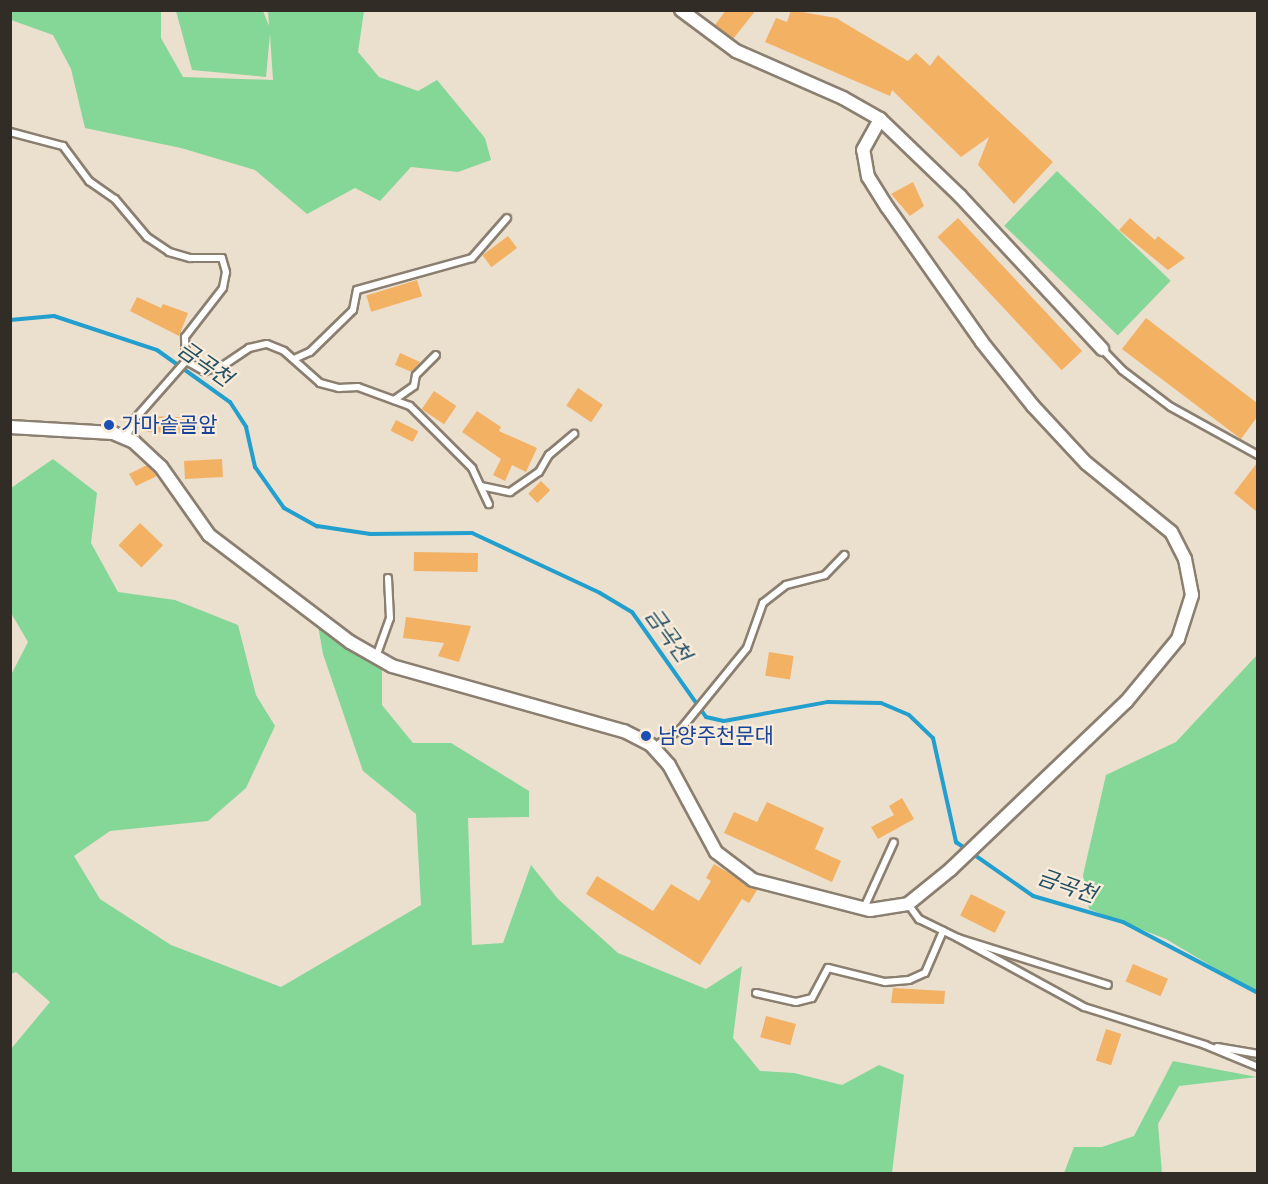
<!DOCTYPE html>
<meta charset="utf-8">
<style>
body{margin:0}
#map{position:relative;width:1268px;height:1184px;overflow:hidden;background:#ebdfce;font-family:"PT Sans","Noto Sans KR",sans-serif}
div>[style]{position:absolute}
.green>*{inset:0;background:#85d797;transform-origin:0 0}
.stream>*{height:4px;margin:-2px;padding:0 2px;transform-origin:2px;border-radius:2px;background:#229fcd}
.building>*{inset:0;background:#f3b164;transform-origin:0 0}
.roads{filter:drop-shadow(2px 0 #8b7f70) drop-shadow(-2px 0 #8b7f70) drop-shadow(0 2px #8b7f70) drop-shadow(0 -2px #8b7f70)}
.lane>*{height:6px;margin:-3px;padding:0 3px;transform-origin:3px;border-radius:3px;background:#fff}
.street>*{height:12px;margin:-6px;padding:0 6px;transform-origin:6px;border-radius:6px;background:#fff}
.dots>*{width:16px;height:16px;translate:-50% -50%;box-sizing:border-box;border:3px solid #f9ecdb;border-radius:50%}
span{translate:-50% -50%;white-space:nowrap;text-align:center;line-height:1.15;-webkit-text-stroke:4.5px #f9ecdb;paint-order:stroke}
.transit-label{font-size:21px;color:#164399}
.left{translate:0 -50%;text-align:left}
.water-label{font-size:22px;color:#225065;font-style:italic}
.frame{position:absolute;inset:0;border:12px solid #312c26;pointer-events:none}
</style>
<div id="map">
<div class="green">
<div style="clip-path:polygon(11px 10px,161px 11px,161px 38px,183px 77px,273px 80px,270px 34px,266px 77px,192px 70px,176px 11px,263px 11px,269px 26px,268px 11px,364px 11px,358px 52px,379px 77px,418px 91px,437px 80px,485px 138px,491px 160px,458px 172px,411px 167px,380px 201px,355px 188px,307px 214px,255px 170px,181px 148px,85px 128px,71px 69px,53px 35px,11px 20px)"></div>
<div style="left:1057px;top:171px;width:158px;height:76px;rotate:44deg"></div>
<div style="clip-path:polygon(53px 459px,97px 493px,91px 543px,118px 592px,175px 600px,238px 625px,256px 695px,275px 726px,246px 788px,208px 821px,110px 831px,74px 856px,100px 899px,171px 945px,281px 987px,421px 905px,416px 814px,363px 771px,323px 654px,318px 626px,382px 667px,382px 705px,413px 743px,451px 743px,529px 791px,529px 817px,468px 818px,472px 945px,503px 943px,531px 865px,558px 899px,618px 953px,706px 989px,742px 966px,733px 1038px,760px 1071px,794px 1073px,842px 1085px,879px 1065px,904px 1075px,892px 1173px,11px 1173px,11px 1049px,50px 1002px,16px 972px,11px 974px,11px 675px,28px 642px,11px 613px,11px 488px)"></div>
<div style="clip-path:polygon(1257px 655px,1257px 993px,1166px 939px,1089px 909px,1083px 875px,1106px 775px,1176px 742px)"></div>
<div style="clip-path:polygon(1173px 1061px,1257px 1077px,1179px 1086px,1158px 1124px,1162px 1173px,1064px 1173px,1074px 1147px,1102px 1147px,1134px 1136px)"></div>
</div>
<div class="stream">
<div style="left:10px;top:320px;width:44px;rotate:-5.2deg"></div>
<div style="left:54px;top:316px;width:108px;rotate:18.3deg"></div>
<div style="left:157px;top:350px;width:90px;rotate:35.5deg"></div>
<div style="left:230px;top:402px;width:30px;rotate:57deg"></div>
<div style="left:246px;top:427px;width:41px;rotate:77.3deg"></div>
<div style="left:255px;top:467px;width:50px;rotate:54.7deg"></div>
<div style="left:284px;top:508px;width:38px;rotate:29deg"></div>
<div style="left:317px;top:526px;width:54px;rotate:8.6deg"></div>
<div style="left:370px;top:534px;width:102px;rotate:-0.6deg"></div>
<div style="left:472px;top:533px;width:141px;rotate:25.1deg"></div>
<div style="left:600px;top:593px;width:37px;rotate:31deg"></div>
<div style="left:632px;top:612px;width:128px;rotate:54.8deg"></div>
<div style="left:706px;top:717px;width:18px;rotate:13deg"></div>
<div style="left:724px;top:721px;width:106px;rotate:-10.4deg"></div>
<div style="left:828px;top:702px;width:53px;rotate:1.1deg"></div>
<div style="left:881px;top:703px;width:30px;rotate:23deg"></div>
<div style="left:909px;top:715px;width:33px;rotate:44deg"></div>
<div style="left:933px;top:738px;width:107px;rotate:77.5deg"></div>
<div style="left:956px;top:842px;width:94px;rotate:35deg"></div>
<div style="left:1033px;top:896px;width:94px;rotate:16.1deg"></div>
<div style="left:1123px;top:922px;width:153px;rotate:27.7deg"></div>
</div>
<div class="building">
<div style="clip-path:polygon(726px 10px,756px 10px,733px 39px,715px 25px)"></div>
<div style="clip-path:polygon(791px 10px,836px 18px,908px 61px,916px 53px,930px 66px,938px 55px,1053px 162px,1014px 204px,978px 165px,989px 137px,961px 157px,892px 90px,890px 96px,765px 42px,776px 18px,787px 22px)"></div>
<div style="clip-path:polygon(913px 182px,924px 206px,910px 216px,891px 194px)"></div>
<div style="left:958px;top:218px;width:182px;height:28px;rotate:47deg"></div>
<div style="clip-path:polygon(1130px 218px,1155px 240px,1158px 236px,1185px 258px,1168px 270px,1119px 230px)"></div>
<div style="left:508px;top:236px;width:15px;height:32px;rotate:53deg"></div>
<div style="left:417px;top:280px;width:17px;height:53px;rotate:73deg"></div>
<div style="clip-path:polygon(137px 297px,161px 308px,163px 304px,188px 313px,179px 336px,130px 311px)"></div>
<div style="clip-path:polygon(1146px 318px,1257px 403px,1257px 417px,1241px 439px,1122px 349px)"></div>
<div style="clip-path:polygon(400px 353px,420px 362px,412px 372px,395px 365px)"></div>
<div style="left:578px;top:388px;width:30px;height:21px;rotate:34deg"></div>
<div style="left:434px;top:391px;width:27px;height:22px;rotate:34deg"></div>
<div style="clip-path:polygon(477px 411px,501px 427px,499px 431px,537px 448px,526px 472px,512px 465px,505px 481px,493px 475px,501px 459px,462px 432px)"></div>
<div style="left:147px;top:416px;width:51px;height:16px;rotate:2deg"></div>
<div style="left:396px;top:420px;width:25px;height:12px;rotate:27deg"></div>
<div style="left:222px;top:459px;width:18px;height:38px;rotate:87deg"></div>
<div style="clip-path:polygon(1257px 463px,1257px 512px,1234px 493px)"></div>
<div style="clip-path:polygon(147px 465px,157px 476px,136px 486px,129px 474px)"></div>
<div style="left:541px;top:481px;width:13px;height:18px;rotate:45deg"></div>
<div style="left:140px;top:523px;width:32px;height:31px;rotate:44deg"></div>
<div style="left:414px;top:552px;width:64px;height:19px;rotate:1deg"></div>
<div style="clip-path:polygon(406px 617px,471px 626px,459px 662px,438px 656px,444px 643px,403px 638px)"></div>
<div style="left:769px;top:652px;width:25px;height:24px;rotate:9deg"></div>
<div style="clip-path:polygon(902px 798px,914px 819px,878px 839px,871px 827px,894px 815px,889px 806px)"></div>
<div style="clip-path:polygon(767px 802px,824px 828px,815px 849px,841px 861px,832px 882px,724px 833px,734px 812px,757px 822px)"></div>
<div style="clip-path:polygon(714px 864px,757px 890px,749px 903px,742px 899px,700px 965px,586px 894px,597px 876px,653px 911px,671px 884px,699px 901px,711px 881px,706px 878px)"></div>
<div style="left:971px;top:894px;width:39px;height:24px;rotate:27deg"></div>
<div style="left:1133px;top:964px;width:38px;height:19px;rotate:23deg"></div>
<div style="clip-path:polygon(893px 988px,945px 991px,944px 1004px,891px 1003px)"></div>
<div style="left:766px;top:1016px;width:31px;height:22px;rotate:15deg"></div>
<div style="left:1106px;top:1029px;width:16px;height:33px;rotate:18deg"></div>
</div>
<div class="roads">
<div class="lane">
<div style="left:10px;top:132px;width:55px;rotate:14.8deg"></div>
<div style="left:63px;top:146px;width:44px;rotate:53.4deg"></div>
<div style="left:89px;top:181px;width:32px;rotate:35deg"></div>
<div style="left:115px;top:199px;width:50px;rotate:49.9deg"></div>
<div style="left:147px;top:237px;width:27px;rotate:34deg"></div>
<div style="left:169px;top:252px;width:22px;rotate:16deg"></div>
<div style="left:190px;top:258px;width:32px"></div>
<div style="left:222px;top:258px;width:15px;rotate:74deg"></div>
<div style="left:226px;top:272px;width:16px;rotate:101deg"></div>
<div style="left:223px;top:288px;width:62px;rotate:127.8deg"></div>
<div style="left:185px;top:337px;width:24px;rotate:88deg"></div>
<div style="left:186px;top:361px;width:79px;rotate:131.4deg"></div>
<div style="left:134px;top:420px;width:20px;rotate:114deg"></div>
<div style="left:1102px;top:349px;width:29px;rotate:46deg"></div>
<div style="left:1122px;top:370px;width:61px;rotate:37.1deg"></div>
<div style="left:1171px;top:407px;width:99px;rotate:28.9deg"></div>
<div style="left:294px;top:359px;width:17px;rotate:-24deg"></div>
<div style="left:310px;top:352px;width:60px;rotate:-44.3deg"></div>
<div style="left:353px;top:310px;width:20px;rotate:-79deg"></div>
<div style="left:357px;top:290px;width:119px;rotate:-15.5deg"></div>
<div style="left:472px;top:258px;width:53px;rotate:-48.8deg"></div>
<div style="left:186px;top:361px;width:21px;rotate:29deg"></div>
<div style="left:204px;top:371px;width:17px;rotate:-13deg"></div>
<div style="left:221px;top:367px;width:34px;rotate:-34deg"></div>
<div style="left:249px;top:348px;width:18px;rotate:-13deg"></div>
<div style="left:267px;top:344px;width:18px;rotate:22deg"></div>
<div style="left:284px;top:351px;width:48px;rotate:41.6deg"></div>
<div style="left:320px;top:383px;width:20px;rotate:15deg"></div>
<div style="left:339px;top:388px;width:19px;rotate:-3deg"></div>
<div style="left:358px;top:387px;width:55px;rotate:20.1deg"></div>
<div style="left:410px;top:406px;width:88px;rotate:45deg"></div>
<div style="left:472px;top:468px;width:40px;rotate:65deg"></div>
<div style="left:394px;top:400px;width:24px;rotate:-35deg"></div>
<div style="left:414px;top:386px;width:11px;rotate:-80deg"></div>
<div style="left:416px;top:375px;width:28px;rotate:-45deg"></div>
<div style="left:481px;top:486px;width:30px;rotate:12deg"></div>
<div style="left:510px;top:492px;width:35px;rotate:-35deg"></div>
<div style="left:539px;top:472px;width:20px;rotate:-60deg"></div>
<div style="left:549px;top:455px;width:33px;rotate:-40deg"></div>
<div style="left:376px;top:657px;width:41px;rotate:-70.3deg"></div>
<div style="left:390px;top:618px;width:40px;rotate:-92.9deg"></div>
<div style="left:654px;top:747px;width:32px;rotate:-34deg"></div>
<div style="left:681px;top:729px;width:104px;rotate:-50.8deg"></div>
<div style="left:747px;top:648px;width:48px;rotate:-70.4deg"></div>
<div style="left:763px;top:603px;width:29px;rotate:-38deg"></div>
<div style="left:786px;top:585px;width:40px;rotate:-14.4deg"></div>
<div style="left:825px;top:575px;width:28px;rotate:-46deg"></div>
<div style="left:908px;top:904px;width:19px;rotate:54deg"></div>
<div style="left:919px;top:919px;width:43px;rotate:26deg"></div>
<div style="left:958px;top:938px;width:157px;rotate:17.4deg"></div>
<div style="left:864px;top:908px;width:72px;rotate:-65.6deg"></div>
<div style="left:958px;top:938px;width:144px;rotate:28.7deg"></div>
<div style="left:1084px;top:1007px;width:127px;rotate:17.4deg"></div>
<div style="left:1205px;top:1045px;width:57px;rotate:22.5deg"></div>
<div style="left:756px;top:993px;width:41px;rotate:12.7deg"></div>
<div style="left:796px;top:1002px;width:16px;rotate:-14deg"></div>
<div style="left:812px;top:998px;width:34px;rotate:-62deg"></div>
<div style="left:828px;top:968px;width:59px;rotate:13.8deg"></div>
<div style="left:885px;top:982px;width:24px;rotate:-5deg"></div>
<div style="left:909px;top:980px;width:17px;rotate:-24deg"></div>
<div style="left:925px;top:973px;width:46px;rotate:-66.8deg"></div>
<div style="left:1217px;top:1047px;width:42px;rotate:9.7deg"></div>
</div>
<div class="street">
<div style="left:681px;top:10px;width:69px;rotate:36.7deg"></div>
<div style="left:736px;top:51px;width:117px;rotate:23.7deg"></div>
<div style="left:843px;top:98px;width:43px;rotate:29.6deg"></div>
<div style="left:880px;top:119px;width:111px;rotate:43.9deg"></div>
<div style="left:960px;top:196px;width:209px;rotate:47.1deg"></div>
<div style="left:10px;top:427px;width:103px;rotate:3.3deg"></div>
<div style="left:113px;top:433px;width:23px;rotate:23deg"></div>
<div style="left:134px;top:442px;width:37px;rotate:43deg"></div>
<div style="left:161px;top:467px;width:83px;rotate:54.8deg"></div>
<div style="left:209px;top:535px;width:177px;rotate:37.2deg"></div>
<div style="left:350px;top:642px;width:48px;rotate:29.7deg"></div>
<div style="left:392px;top:666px;width:241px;rotate:15.7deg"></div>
<div style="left:624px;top:731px;width:30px;rotate:27deg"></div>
<div style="left:651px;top:745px;width:27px;rotate:48deg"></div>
<div style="left:669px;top:765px;width:99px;rotate:61.6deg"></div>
<div style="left:716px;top:852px;width:46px;rotate:37.1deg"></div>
<div style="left:753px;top:880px;width:121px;rotate:14.4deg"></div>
<div style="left:870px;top:910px;width:38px;rotate:-9deg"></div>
<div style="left:908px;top:904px;width:55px;rotate:-39.1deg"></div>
<div style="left:951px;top:869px;width:242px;rotate:-43.7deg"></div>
<div style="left:1126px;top:702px;width:82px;rotate:-50.5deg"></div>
<div style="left:1178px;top:639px;width:46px;rotate:-72.3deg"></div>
<div style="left:1192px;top:595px;width:37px;rotate:-101deg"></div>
<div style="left:1185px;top:559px;width:30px;rotate:-117deg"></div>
<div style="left:1171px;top:532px;width:109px;rotate:-140.9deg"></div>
<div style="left:1086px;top:463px;width:78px;rotate:-132.9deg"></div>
<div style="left:1033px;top:406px;width:82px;rotate:-128.6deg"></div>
<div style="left:982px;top:342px;width:165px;rotate:-125.1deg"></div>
<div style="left:887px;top:207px;width:36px;rotate:-122deg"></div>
<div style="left:868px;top:177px;width:27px;rotate:-100deg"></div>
<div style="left:863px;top:150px;width:35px;rotate:-61deg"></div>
</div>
</div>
<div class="dots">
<div style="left:109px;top:425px;background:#1a4fb4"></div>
<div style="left:646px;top:736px;background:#1a4fb4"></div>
</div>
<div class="transit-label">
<span class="left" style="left:121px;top:425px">가마솥골앞</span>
<span class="left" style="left:658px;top:736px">남양주천문대</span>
</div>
<div class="water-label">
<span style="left:205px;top:364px;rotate:35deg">금곡천</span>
<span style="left:668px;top:635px;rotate:54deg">금곡천</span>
<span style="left:1067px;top:886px;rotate:19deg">금곡천</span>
</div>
<div class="frame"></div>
</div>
